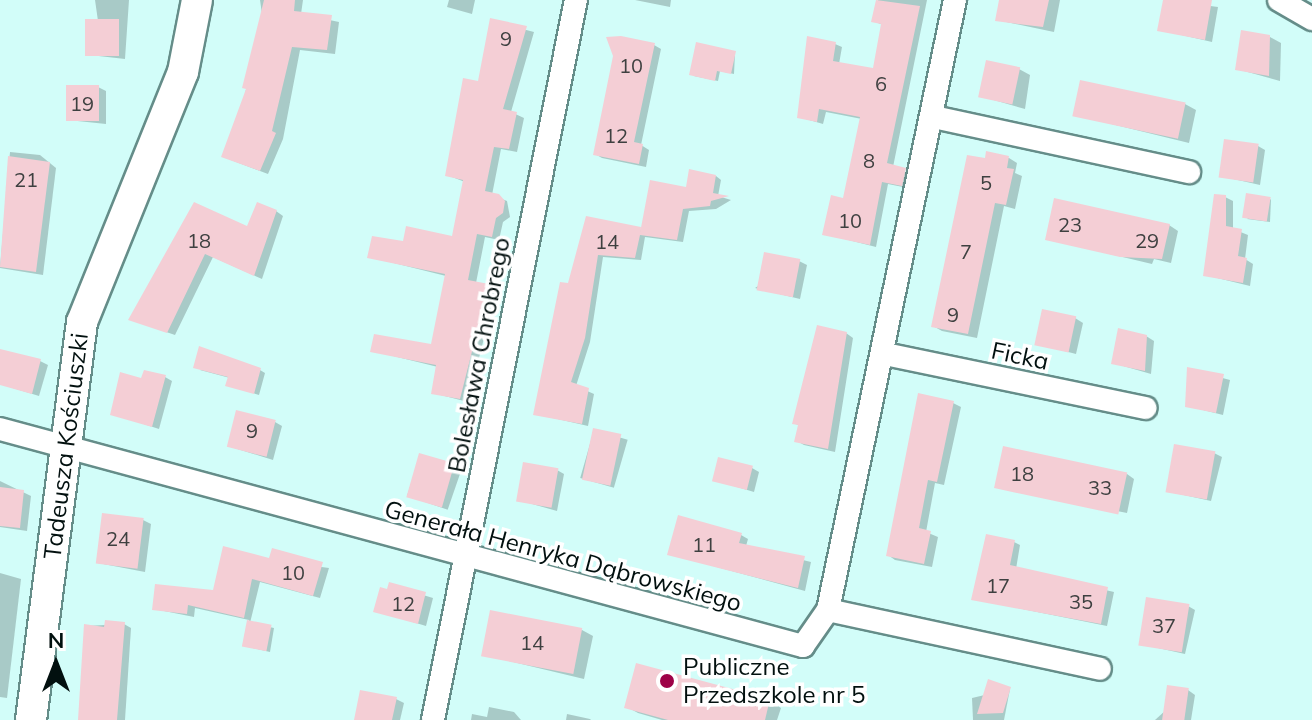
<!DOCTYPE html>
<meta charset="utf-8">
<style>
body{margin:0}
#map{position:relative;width:1312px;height:720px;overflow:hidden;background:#d2fdf9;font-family:Mulish,sans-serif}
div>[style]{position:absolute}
.shadow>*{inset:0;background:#0003;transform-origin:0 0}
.building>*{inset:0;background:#f4ced5;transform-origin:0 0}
.roads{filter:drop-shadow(2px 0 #658d89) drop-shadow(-2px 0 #658d89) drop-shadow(0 2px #658d89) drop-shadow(0 -2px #658d89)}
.street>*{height:22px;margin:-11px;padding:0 11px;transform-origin:11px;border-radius:11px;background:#fff}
.secondary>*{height:30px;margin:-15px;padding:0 15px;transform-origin:15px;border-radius:15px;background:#fff}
.dots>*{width:22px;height:22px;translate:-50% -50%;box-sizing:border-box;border:4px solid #fff;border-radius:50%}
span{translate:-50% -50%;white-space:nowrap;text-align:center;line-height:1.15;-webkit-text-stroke:7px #fff;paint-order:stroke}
.number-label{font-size:20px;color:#3e4040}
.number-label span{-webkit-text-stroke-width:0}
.street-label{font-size:24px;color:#02100f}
.poi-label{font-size:24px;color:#02100f}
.left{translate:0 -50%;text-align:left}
.north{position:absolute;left:16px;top:624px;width:80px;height:80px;-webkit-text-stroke:6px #fff;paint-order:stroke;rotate:0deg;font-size:22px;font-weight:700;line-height:32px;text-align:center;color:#02100f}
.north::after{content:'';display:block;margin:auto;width:28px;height:36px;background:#02100f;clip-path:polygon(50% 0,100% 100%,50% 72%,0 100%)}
</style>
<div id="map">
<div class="shadow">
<div style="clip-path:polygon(95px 0,129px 0,125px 59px,90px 55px,98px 21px)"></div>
<div style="clip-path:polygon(260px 0,303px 0,301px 14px,339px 22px,335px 54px,300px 50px,283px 139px,268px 174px,231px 160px,262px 14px)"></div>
<div style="clip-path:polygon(449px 0,475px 0,472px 14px,447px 7px)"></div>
<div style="clip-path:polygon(635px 0,671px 0,670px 7px)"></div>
<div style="clip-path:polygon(878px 0,927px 0,893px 167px,911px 174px,908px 188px,888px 184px,876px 247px,825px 234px,845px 200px,862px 119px,826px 112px,823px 124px,799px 117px,835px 44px,842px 47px,839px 64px,875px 71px,883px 25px,873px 21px)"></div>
<div style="clip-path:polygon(1003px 0,1060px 0,1054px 32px,997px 20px)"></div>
<div style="clip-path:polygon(1165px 0,1218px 7px,1212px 42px,1160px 30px)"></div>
<div style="clip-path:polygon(492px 21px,534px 32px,511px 112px,524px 118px,517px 152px,501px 149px,492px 195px,507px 201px,510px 217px,503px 222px,499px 240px,485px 237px,476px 283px,496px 290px,468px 402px,433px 393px,438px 367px,373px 351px,433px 346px,446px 276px,370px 257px,404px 244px,454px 238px,465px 182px,447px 175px,479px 84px)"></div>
<div style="clip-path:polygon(1270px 37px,1281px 43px,1280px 81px,1237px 69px)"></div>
<div style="clip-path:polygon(654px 45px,661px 49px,641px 145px,649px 150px,646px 167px,602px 158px,595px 154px)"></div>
<div style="clip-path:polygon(735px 53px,734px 74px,720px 71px,718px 81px,694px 76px)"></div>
<div style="clip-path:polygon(1019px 69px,1030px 75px,1025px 109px,980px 96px)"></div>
<div style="clip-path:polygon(98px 87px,106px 91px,106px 124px,68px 120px)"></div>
<div style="clip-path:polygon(1185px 104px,1196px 110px,1189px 143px,1075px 115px)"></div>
<div style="clip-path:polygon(1258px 146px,1265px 150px,1260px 185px,1220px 176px)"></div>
<div style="clip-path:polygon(10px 152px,40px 155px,56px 168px,43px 275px,0 268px)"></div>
<div style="clip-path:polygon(1009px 158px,1017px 163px,1015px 173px,1022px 176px,1015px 209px,1004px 206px,977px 338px,942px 331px,933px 326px,986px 160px)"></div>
<div style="clip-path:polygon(716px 176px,721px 180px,718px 196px,731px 200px,716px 209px,689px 211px,683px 242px,645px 237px,641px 260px,603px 257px,590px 342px,576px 386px,594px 394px,588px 426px,536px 414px,588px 218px,642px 230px,687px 190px)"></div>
<div style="clip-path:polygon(1225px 197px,1233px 201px,1233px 229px,1248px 235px,1245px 259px,1253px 264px,1250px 286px,1205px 275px)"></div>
<div style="clip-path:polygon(1271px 199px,1270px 222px,1247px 219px)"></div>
<div style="clip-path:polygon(195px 204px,248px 229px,276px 211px,283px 216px,262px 279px,213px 257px,175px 335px,131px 320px)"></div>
<div style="clip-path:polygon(1169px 225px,1178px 231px,1171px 263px,1154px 259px,1152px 264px,1047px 239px)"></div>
<div style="clip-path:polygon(799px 261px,807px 265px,800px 299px,755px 288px)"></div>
<div style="clip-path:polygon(1075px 318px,1083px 323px,1076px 354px,1037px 344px)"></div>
<div style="clip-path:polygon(846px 333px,853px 338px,835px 452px,804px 445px,797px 441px,800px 426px,794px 423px)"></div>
<div style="clip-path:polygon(1146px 336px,1154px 341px,1151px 374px,1113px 363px)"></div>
<div style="clip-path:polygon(40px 361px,48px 365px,39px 396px,0 384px,0 379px)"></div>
<div style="clip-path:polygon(1189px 369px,1230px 380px,1223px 415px,1187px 406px)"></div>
<div style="clip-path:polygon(200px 370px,260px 370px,265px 373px,259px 395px,228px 385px,230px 378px)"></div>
<div style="clip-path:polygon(165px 377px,172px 381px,159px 429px,113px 414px,143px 380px)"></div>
<div style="clip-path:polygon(953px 403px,961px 407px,944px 485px,935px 483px,926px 532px,938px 537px,932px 567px,895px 560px,888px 555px)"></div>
<div style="clip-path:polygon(275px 422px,282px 426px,273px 460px,228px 446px)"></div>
<div style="left:594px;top:430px;width:35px;height:50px;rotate:16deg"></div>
<div style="clip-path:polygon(1214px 453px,1222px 457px,1211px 501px,1166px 491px)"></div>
<div style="left:421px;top:455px;width:43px;height:43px;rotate:19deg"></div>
<div style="clip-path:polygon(752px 468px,759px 472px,754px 492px,714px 480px)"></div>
<div style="clip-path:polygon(557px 470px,564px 474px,557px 511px,518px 500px)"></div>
<div style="clip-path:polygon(1127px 474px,1134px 479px,1127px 513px,997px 487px)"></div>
<div style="clip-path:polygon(0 481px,31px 496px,27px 531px,0 527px)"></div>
<div style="clip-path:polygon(143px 520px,151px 524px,145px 572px,98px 563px)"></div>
<div style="clip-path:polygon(741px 535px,748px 539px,746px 546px,811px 562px,805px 591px,669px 554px)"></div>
<div style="clip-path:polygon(1014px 542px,1020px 545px,1016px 569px,1114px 592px,1107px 626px,973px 599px)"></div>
<div style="clip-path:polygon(271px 560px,329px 568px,320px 598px,260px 582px,250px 623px,274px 628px,270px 652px,244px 646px,249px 620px,195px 608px,194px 617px,154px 609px,215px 593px)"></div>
<div style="clip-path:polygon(0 573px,21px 579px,7px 698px,0 697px)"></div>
<div style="clip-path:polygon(390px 585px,433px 598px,426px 626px,376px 611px)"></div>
<div style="clip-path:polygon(1188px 606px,1195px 610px,1185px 654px,1140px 644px)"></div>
<div style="clip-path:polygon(124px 624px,131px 628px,125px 720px,80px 720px,86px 626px)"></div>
<div style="clip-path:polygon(582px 630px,593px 636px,584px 679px,484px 655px)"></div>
<div style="clip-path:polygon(638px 665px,770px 701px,781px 708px,777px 720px,662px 720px,638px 713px,627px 707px)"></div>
<div style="clip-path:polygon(1010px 689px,1004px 720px,973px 720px,972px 698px)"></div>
<div style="clip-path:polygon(1188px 690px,1195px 695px,1191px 720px,1155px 720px)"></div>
<div style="clip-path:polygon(396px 699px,404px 703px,400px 720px,356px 720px)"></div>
<div style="clip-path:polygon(489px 707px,514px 712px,521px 720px,471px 720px,472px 714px,487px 717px)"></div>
<div style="clip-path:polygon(567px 714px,590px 719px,591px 720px,566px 720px)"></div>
</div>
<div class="building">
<div style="clip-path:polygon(264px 0,295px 0,294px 11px,332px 15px,327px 50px,292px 47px,272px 131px,276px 133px,260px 171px,221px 157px,246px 89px,242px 88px)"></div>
<div style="clip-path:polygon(876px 0,920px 6px,887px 163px,906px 168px,902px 186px,882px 182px,870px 245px,822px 235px,831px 195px,843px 198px,860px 117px,819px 109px,817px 122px,797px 118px,807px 36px,836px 42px,833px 61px,873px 68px,881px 24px,871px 22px)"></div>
<div style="clip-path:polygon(999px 0,1049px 0,1043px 27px,995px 21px)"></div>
<div style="clip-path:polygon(1163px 0,1212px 0,1205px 40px,1157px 31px)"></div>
<div style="clip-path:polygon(490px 18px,527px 26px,503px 109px,517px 112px,509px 149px,494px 147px,485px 191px,499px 194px,505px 201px,503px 213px,496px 218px,492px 237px,477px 234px,468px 280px,489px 284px,460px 399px,431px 394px,436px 365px,370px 352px,374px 334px,431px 344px,445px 274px,367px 258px,372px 236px,403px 241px,406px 226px,452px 236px,463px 180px,445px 176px,463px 78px,478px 81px)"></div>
<div style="left:85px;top:19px;width:34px;height:37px"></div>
<div style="clip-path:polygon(1241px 30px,1270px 35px,1269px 76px,1235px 70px)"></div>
<div style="clip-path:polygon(621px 36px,655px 43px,634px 142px,643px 144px,639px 164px,593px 155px,613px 56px,606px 37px)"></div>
<div style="clip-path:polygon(696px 42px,736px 51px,731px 74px,717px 71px,715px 81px,689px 75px)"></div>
<div style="left:986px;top:60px;width:35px;height:38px;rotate:12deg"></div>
<div style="left:1080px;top:80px;width:108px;height:37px;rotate:12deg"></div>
<div style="left:66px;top:85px;width:33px;height:36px"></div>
<div style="left:1224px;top:139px;width:35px;height:39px;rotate:8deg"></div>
<div style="clip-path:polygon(986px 151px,1009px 156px,1007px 168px,1014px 169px,1006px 205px,995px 203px,968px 334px,931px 327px,967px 155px,985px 158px)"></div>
<div style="clip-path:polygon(8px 156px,50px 162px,36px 272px,0 267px)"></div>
<div style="clip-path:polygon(689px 169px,716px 175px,713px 193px,729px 196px,711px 201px,710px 206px,683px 209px,677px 240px,640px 235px,635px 258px,598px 255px,585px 338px,571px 382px,589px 388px,582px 424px,533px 415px,560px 282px,568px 283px,586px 216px,641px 227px,640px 233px,650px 180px,686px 187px)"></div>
<div style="left:1246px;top:193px;width:25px;height:25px;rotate:9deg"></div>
<div style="clip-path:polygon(1214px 194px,1226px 195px,1226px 226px,1242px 229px,1238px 256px,1247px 258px,1243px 283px,1203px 276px)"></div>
<div style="clip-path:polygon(1054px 198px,1170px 224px,1162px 259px,1120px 257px,1045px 240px)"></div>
<div style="clip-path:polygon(194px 202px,247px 226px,257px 202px,277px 210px,254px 276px,205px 254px,167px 333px,128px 320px)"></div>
<div style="left:764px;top:252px;width:37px;height:39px;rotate:11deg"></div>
<div style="left:1042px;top:309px;width:35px;height:37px;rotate:12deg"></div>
<div style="clip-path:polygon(817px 325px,847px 332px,828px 449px,794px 442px,798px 425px,792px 424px)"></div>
<div style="clip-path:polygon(1118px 328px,1147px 335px,1145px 371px,1111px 364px)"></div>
<div style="clip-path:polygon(199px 346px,261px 368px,254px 394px,225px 386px,232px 364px,228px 377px,193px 368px)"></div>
<div style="clip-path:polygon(0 349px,41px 359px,32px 394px,0 385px)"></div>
<div style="clip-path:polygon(1187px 367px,1224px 374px,1216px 413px,1185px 407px)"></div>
<div style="clip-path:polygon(144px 370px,166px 375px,152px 427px,110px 415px,120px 372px,141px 378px)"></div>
<div style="clip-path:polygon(918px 393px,954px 401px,937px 482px,928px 480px,919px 528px,931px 531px,924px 564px,886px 556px)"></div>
<div style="left:236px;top:410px;width:41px;height:38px;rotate:14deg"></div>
<div style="left:593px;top:428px;width:29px;height:53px;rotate:12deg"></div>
<div style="left:1174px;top:444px;width:42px;height:49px;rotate:10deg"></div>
<div style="left:1003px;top:446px;width:127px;height:43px;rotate:12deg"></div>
<div style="left:419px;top:453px;width:37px;height:46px;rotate:16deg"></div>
<div style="left:718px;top:457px;width:36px;height:25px;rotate:14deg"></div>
<div style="left:523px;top:462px;width:36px;height:40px;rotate:10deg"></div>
<div style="clip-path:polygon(0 487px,24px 490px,20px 528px,0 526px)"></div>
<div style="left:102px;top:513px;width:42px;height:51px;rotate:7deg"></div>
<div style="clip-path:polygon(678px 515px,742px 533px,739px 543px,805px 556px,798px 588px,667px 555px)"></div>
<div style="clip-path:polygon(986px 534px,1015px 540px,1010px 565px,1108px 587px,1101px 624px,971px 600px)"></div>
<div style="clip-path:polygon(223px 546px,269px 558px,272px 548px,323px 562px,313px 596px,252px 579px,244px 618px,188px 605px,187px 614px,152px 610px,155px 584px,213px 590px)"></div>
<div style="clip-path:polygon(389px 582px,426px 592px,418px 624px,373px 612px,380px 587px,387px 589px)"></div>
<div style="left:1146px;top:597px;width:44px;height:49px;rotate:9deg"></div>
<div style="left:490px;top:610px;width:94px;height:47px;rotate:11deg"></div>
<div style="clip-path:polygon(105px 620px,125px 622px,117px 720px,78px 720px,84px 624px,104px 627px)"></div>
<div style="left:247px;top:620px;width:25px;height:27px;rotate:11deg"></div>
<div style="clip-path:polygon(636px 663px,770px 699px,765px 720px,668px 720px,624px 708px)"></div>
<div style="clip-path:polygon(988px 679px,1011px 687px,1003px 713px,977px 714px)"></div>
<div style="left:1167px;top:685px;width:22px;height:36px;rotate:8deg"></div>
<div style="clip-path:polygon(360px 690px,397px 697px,392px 720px,354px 720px)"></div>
</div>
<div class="roads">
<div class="street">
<div style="left:1279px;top:0;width:38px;rotate:30deg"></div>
<div style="left:934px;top:117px;width:261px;rotate:12.2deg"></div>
<div style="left:885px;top:354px;width:266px;rotate:11.7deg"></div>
<div style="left:0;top:429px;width:832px;rotate:15.12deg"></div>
<div style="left:803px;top:646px;width:44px;rotate:-55.2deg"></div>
<div style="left:828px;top:610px;width:278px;rotate:12.2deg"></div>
<div style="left:828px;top:610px;width:623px;rotate:-78.24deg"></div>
<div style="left:433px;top:720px;width:734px;rotate:-78.77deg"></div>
</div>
<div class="secondary">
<div style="left:31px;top:720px;width:401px;rotate:-82.7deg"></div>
<div style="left:82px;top:322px;width:270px;rotate:-68deg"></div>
<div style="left:183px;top:72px;width:73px;rotate:-79deg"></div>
</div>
</div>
<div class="dots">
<div style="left:667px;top:681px;background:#9e0247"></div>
</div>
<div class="number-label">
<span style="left:506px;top:38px">9</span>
<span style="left:631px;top:65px">10</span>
<span style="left:881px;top:83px">6</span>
<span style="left:82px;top:103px">19</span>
<span style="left:616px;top:135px">12</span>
<span style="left:869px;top:160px">8</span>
<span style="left:26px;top:179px">21</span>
<span style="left:986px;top:182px">5</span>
<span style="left:850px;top:220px">10</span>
<span style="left:1070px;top:224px">23</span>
<span style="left:199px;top:240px">18</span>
<span style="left:1147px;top:240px">29</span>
<span style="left:607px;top:241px">14</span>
<span style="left:966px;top:251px">7</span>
<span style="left:953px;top:314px">9</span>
<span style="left:252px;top:430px">9</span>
<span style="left:1022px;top:473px">18</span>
<span style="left:1100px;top:487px">33</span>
<span style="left:118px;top:538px">24</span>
<span style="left:704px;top:544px">11</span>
<span style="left:293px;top:572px">10</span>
<span style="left:998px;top:585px">17</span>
<span style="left:1081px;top:601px">35</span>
<span style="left:403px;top:603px">12</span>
<span style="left:1164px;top:625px">37</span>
<span style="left:532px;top:642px">14</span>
</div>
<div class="street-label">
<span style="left:479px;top:355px;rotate:-79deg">Bolesława Chrobrego</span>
<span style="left:1020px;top:356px;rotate:12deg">Ficka</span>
<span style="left:66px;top:446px;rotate:-83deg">Tadeusza Kościuszki</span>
<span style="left:563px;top:556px;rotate:15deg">Generała Henryka Dąbrowskiego</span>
</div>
<div class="poi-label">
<span class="left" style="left:683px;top:681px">Publiczne<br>Przedszkole nr 5</span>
</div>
<div class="north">N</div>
</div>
